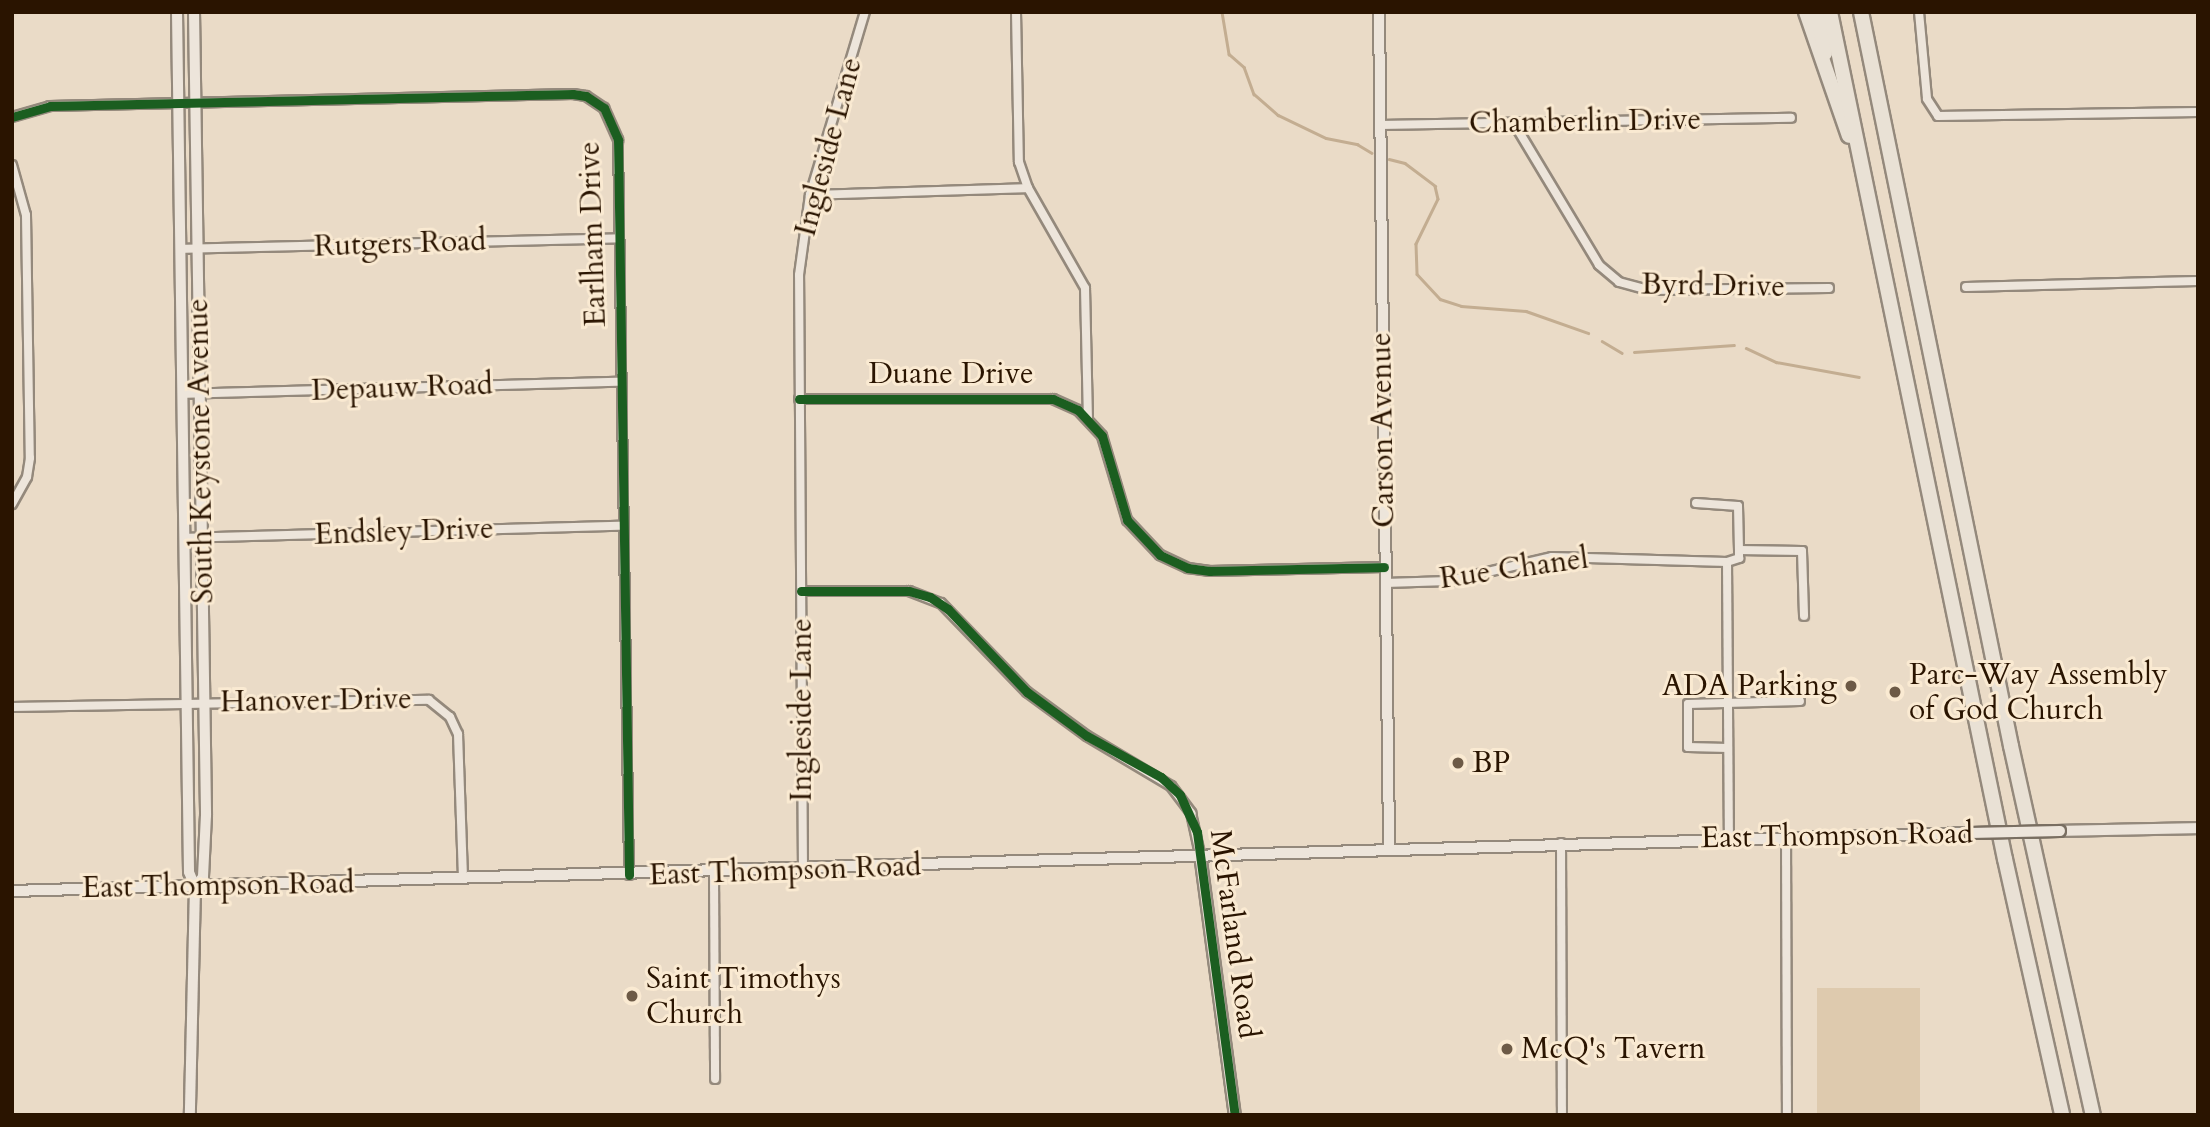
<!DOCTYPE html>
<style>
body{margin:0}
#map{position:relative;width:2210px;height:1127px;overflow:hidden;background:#eadbc7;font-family:Cardo,serif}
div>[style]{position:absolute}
.green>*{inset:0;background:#decaae;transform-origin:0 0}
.stream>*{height:2.5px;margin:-1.25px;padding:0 1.25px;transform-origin:1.25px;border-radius:1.25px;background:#c3ad91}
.roads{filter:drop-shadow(2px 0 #94897c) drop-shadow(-2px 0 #94897c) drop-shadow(0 2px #94897c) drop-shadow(0 -2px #94897c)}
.street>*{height:8px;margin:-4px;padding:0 4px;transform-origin:4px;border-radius:4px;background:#ede5db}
.secondary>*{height:10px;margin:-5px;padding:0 5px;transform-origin:5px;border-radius:5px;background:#ede5db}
.highway>*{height:14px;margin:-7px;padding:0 7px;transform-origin:7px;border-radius:7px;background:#e9e1d5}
.bridges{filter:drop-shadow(2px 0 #796e61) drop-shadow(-2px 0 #796e61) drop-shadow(0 2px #796e61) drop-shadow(0 -2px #796e61)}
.secondary-bridge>*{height:10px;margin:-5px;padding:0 5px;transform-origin:5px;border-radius:5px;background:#ede5db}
.cycleway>*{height:9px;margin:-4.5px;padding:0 4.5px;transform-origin:4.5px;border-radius:4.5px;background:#1b5e20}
.dots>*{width:19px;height:19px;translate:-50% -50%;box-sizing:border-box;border:4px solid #faead2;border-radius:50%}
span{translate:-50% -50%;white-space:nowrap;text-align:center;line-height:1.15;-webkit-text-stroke:6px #faead2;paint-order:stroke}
.street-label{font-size:30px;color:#2a1400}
.poi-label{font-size:30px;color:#2a1400}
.left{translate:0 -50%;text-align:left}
.right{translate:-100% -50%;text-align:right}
.frame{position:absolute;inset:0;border:14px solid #2a1400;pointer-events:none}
</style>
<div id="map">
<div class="green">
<div style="left:1920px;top:988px;width:127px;height:103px;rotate:90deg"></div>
</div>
<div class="stream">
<div style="left:1222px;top:12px;width:43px;rotate:80.5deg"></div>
<div style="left:1229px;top:54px;width:20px;rotate:41deg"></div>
<div style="left:1244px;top:67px;width:29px;rotate:70deg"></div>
<div style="left:1254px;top:94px;width:32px;rotate:41deg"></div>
<div style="left:1278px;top:115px;width:53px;rotate:25.6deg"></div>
<div style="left:1326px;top:138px;width:32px;rotate:11deg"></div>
<div style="left:1357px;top:144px;width:17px;rotate:31deg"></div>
<div style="left:1389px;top:159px;width:16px;rotate:14deg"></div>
<div style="left:1405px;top:163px;width:38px;rotate:37deg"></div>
<div style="left:1435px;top:186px;width:13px;rotate:77deg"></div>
<div style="left:1438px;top:199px;width:50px;rotate:116.1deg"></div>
<div style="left:1416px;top:244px;width:30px;rotate:88deg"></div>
<div style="left:1417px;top:274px;width:34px;rotate:47deg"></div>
<div style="left:1440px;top:299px;width:22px;rotate:18deg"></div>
<div style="left:1461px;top:306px;width:65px;rotate:4.4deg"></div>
<div style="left:1526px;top:311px;width:66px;rotate:19.5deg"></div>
<div style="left:1602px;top:341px;width:23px;rotate:31deg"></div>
<div style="left:1746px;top:348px;width:33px;rotate:25deg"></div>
<div style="left:1776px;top:362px;width:84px;rotate:10.2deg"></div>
<div style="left:1634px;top:352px;width:100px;rotate:-4deg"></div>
</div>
<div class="roads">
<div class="street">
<div style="left:1016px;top:12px;width:150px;rotate:88.9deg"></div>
<div style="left:1019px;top:162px;width:28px;rotate:71deg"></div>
<div style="left:1028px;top:188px;width:115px;rotate:60.3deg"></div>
<div style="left:1085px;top:288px;width:130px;rotate:88.7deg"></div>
<div style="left:1919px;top:12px;width:87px;rotate:84.7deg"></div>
<div style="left:1927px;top:99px;width:20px;rotate:57deg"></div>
<div style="left:1938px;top:116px;width:260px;rotate:-0.9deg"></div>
<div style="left:12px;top:117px;width:40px;rotate:-16deg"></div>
<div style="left:50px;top:106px;width:523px;rotate:-1.31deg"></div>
<div style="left:573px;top:94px;width:13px;rotate:9deg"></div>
<div style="left:586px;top:96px;width:22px;rotate:34deg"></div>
<div style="left:604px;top:108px;width:35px;rotate:66deg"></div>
<div style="left:618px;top:140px;width:735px;rotate:89.14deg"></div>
<div style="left:1380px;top:125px;width:411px;rotate:-1deg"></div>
<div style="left:1515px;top:125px;width:163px;rotate:59deg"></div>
<div style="left:1599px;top:265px;width:26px;rotate:40deg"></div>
<div style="left:1619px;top:282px;width:31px;rotate:15deg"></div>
<div style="left:1649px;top:290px;width:180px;rotate:-0.6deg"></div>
<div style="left:12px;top:165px;width:52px;rotate:74.4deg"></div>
<div style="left:26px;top:215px;width:243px;rotate:89.1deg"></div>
<div style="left:30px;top:458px;width:19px;rotate:99deg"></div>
<div style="left:27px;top:477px;width:31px;rotate:119deg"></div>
<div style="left:810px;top:195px;width:218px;rotate:-1.8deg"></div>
<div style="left:180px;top:249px;width:439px;rotate:-1.4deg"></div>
<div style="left:1966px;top:287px;width:232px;rotate:-1.5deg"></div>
<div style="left:182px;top:394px;width:440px;rotate:-1.6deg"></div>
<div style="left:799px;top:399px;width:254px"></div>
<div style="left:1053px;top:399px;width:27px;rotate:24deg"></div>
<div style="left:1078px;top:410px;width:35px;rotate:47deg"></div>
<div style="left:1102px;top:436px;width:88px;rotate:73.4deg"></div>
<div style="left:1127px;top:520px;width:48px;rotate:46.7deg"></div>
<div style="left:1160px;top:555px;width:31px;rotate:25deg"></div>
<div style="left:1188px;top:568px;width:22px;rotate:8deg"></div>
<div style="left:1210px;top:571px;width:174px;rotate:-1.3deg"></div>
<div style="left:1696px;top:503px;width:42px;rotate:4.1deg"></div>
<div style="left:1738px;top:506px;width:44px;rotate:88.7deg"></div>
<div style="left:184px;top:538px;width:440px;rotate:-1.6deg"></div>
<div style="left:1727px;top:562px;width:277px;rotate:89.6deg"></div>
<div style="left:1385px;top:583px;width:64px;rotate:-1.8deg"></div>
<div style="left:1449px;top:581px;width:106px;rotate:-13.1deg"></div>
<div style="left:1552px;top:557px;width:175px;rotate:1.6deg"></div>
<div style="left:1727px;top:562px;width:13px;rotate:-18deg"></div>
<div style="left:1739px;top:558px;width:8px;rotate:-90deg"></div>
<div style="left:1739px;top:550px;width:63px;rotate:0.9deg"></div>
<div style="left:1802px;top:551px;width:65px;rotate:88.2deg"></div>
<div style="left:801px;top:591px;width:108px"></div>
<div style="left:909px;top:591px;width:34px;rotate:21deg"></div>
<div style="left:941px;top:603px;width:124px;rotate:46deg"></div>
<div style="left:1027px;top:692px;width:74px;rotate:36.3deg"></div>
<div style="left:1087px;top:736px;width:98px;rotate:30.8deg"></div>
<div style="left:1171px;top:786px;width:34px;rotate:53deg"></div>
<div style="left:1191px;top:813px;width:42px;rotate:77.6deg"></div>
<div style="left:12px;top:707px;width:417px;rotate:-1deg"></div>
<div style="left:429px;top:700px;width:27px;rotate:39deg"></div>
<div style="left:450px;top:717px;width:19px;rotate:65deg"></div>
<div style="left:458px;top:734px;width:145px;rotate:88deg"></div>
<div style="left:1728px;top:748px;width:40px;rotate:-178.6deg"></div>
<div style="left:1688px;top:747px;width:43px;rotate:-90deg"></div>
<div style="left:1688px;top:704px;width:112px;rotate:-1.5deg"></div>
<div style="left:1786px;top:838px;width:277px;rotate:89.8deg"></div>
<div style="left:1561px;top:843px;width:272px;rotate:89.8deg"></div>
<div style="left:803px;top:871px;width:596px;rotate:-90.38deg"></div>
<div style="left:799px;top:275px;width:81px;rotate:-82.2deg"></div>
<div style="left:810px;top:195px;width:191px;rotate:-73.3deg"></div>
<div style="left:714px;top:873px;width:206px;rotate:89.7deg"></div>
</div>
<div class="secondary">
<div style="left:177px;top:12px;width:860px;rotate:89.2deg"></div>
<div style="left:189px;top:872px;width:16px;rotate:68deg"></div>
<div style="left:195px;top:887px;width:228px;rotate:91.3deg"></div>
<div style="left:194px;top:12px;width:803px;rotate:89.14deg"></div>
<div style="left:206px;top:815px;width:62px;rotate:92.8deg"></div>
<div style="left:203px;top:877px;width:13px;rotate:129deg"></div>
<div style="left:1379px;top:12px;width:836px;rotate:89.31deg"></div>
<div style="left:2060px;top:831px;width:138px;rotate:-1.2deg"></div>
<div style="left:1200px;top:854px;width:263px;rotate:82.4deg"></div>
<div style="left:12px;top:891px;width:1959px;rotate:-1.7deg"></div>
</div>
<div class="highway">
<div style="left:1806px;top:12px;width:131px;rotate:70.9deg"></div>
<div style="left:1817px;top:12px;width:42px;rotate:79deg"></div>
<div style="left:1830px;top:12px;width:865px;rotate:78.33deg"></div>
<div style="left:2005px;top:859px;width:262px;rotate:77.4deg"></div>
<div style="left:1861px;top:12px;width:749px;rotate:78.45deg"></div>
<div style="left:2011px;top:746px;width:378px;rotate:77.5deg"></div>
</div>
</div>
<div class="bridges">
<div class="secondary-bridge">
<div style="left:1970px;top:833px;width:90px;rotate:-1.3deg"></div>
</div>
</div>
<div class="cycleway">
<div style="left:12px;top:117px;width:40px;rotate:-16deg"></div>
<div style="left:50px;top:106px;width:523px;rotate:-1.31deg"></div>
<div style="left:573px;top:94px;width:13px;rotate:9deg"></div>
<div style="left:586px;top:96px;width:22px;rotate:34deg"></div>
<div style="left:604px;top:108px;width:35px;rotate:66deg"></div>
<div style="left:618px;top:140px;width:735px;rotate:89.14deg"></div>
<div style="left:799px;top:399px;width:254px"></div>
<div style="left:1053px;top:399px;width:27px;rotate:24deg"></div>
<div style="left:1078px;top:410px;width:35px;rotate:47deg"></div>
<div style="left:1102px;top:436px;width:88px;rotate:73.4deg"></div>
<div style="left:1127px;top:520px;width:48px;rotate:46.7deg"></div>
<div style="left:1160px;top:555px;width:31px;rotate:25deg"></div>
<div style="left:1188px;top:568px;width:22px;rotate:8deg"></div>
<div style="left:1210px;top:571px;width:174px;rotate:-1.3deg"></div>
<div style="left:801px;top:591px;width:108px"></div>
<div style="left:909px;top:591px;width:22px;rotate:16deg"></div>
<div style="left:930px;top:597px;width:22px;rotate:34deg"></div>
<div style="left:948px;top:609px;width:115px;rotate:46.4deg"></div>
<div style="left:1027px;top:692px;width:74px;rotate:36.3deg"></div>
<div style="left:1087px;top:736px;width:85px;rotate:29deg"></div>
<div style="left:1161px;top:777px;width:26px;rotate:43deg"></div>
<div style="left:1180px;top:795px;width:41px;rotate:65.3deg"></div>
<div style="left:1197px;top:832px;width:286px;rotate:82.4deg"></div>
</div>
<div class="dots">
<div style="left:1851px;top:686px;background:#6d5a46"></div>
<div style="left:1895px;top:692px;background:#6d5a46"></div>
<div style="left:1458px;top:763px;background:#6d5a46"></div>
<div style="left:632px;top:996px;background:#6d5a46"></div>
<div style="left:1507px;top:1049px;background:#6d5a46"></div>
</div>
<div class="street-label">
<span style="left:1585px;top:122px;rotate:-1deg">Chamberlin Drive</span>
<span style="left:829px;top:147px;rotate:-75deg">Ingleside Lane</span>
<span style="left:593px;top:234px;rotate:-92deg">Earlham Drive</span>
<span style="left:400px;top:244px;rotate:-2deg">Rutgers Road</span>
<span style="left:1713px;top:286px;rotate:1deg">Byrd Drive</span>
<span style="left:951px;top:374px">Duane Drive</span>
<span style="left:402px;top:388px;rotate:-2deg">Depauw Road</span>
<span style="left:1383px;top:430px;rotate:-91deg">Carson Avenue</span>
<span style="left:201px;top:451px;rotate:-91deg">South Keystone Avenue</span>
<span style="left:404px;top:532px;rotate:-2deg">Endsley Drive</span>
<span style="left:1514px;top:569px;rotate:-8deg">Rue Chanel</span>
<span style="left:316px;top:701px;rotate:-1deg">Hanover Drive</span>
<span style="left:802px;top:710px;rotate:-90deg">Ingleside Lane</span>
<span style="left:1837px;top:836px;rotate:-1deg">East Thompson Road</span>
<span style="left:785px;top:871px;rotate:-2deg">East Thompson Road</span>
<span style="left:218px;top:886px;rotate:-1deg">East Thompson Road</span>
<span style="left:1234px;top:934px;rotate:82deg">McFarland Road</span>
</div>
<div class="poi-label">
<span class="left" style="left:1909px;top:692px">Parc-Way Assembly<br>of God Church</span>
<span class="right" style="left:1837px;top:686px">ADA Parking</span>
<span class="left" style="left:1472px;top:763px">BP</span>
<span class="left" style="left:646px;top:996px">Saint Timothys<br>Church</span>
<span class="left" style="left:1521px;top:1049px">McQ's Tavern</span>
</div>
<div class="frame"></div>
</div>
